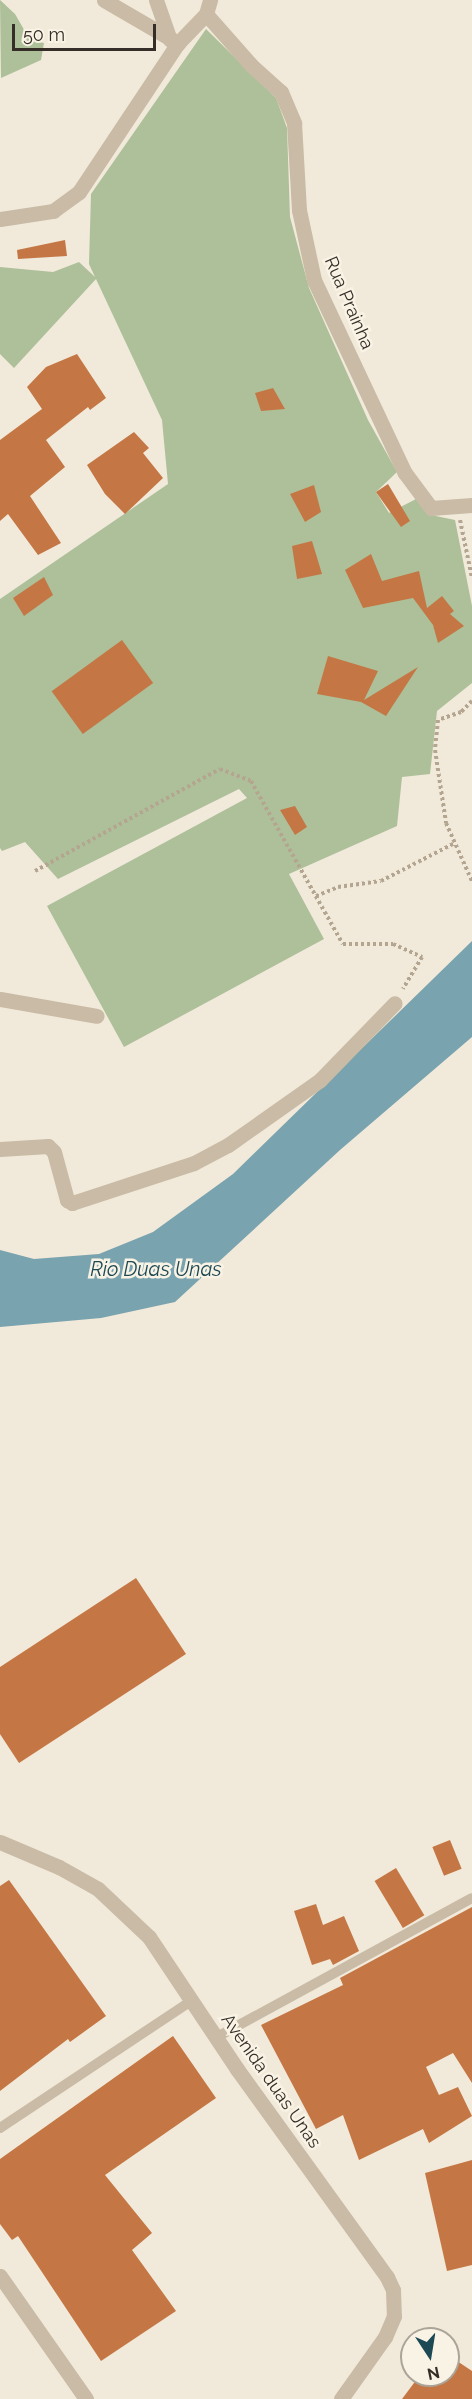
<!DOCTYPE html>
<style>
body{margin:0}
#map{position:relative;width:472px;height:2399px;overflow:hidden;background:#f1e9d9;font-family:Raleway,sans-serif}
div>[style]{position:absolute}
.green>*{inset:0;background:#adc09a}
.water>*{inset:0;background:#79a3ae}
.building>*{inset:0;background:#c47744;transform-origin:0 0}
.path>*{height:4px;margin-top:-2px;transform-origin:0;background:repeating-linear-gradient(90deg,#b4a590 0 3px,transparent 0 6px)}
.service>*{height:10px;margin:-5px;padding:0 5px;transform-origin:5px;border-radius:5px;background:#c9bba5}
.minor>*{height:15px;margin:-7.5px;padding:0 7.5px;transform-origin:7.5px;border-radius:7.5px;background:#c9bba5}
span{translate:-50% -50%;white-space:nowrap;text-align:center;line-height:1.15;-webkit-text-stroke:5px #f9f3e5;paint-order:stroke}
.street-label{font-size:18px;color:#352d27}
.water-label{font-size:20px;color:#1d4955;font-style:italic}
.north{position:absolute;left:400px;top:2327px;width:60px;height:60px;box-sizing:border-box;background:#f9f3e5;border:2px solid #aba499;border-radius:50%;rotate:168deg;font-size:16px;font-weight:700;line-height:24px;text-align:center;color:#352d27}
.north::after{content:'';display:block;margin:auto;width:21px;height:27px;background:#1d4955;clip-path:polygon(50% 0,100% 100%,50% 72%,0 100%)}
.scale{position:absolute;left:12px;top:24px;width:144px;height:27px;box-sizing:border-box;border:3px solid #352d27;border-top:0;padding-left:8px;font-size:18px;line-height:21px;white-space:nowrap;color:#352d27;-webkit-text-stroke:4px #f9f3e5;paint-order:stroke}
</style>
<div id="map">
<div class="green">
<div style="clip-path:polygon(0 0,15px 14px,30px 40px,44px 43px,41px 60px,1px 78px)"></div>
<div style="clip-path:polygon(206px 29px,276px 98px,287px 128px,290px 217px,309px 288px,368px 420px,397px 472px,376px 492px,389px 513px,416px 499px,431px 515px,455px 520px,472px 606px,472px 683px,437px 711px,430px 774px,402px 777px,397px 826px,289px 874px,324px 939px,124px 1047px,47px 906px,247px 798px,239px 789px,58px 879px,25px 842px,2px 851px,0 848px,0 599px,168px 484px,162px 420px,96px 279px,14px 368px,0 354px,0 267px,53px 272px,79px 262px,95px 277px,89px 264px,91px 194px)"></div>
</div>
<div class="water">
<div style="clip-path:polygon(472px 941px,472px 1037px,340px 1150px,175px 1302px,101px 1318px,0 1327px,0 1250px,34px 1259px,99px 1254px,153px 1232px,233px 1174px)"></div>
</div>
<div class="building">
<div style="clip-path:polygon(65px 240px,67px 256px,18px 259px,17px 250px)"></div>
<div style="clip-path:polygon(77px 354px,106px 398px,90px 410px,88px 407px,46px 440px,65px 467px,30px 496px,61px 543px,38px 555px,8px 514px,0 521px,0 440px,42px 409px,27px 387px,46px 367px)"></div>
<div style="clip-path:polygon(273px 388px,285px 409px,261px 411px,255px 393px)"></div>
<div style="clip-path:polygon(134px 432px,149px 448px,143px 453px,163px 478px,125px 514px,105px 494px,87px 465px)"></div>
<div style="clip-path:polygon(388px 484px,410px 521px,401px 527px,376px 492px)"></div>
<div style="clip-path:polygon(314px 485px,321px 512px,305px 522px,290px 494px)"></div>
<div style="clip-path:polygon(312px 541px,322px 574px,297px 579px,292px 546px)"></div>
<div style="clip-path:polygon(371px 554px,382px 581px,419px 571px,427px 608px,442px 596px,454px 611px,450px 614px,464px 626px,438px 643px,433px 625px,413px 598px,363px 608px,345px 570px)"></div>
<div style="clip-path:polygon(44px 577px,53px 595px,24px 616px,13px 598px)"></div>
<div style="left:122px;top:640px;width:53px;height:87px;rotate:54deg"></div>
<div style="clip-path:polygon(328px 656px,378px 671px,364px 700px,418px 667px,386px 716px,361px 702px,317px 694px)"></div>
<div style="clip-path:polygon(295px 806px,307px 827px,295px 835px,280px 810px)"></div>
<div style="clip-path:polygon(136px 1578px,186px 1654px,19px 1763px,0 1734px,0 1667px)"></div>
<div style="left:450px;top:1840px;width:31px;height:19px;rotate:68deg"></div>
<div style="left:396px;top:1868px;width:55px;height:25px;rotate:59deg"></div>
<div style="clip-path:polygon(9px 1880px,106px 2016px,70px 2042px,68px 2039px,0 2091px,0 1886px)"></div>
<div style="clip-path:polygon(316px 1904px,323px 1925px,344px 1916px,359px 1951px,333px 1965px,330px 1959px,312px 1965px,294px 1911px)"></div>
<div style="clip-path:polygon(472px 1907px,472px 2083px,453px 2053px,426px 2067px,439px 2095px,458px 2087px,472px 2116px,429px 2143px,423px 2129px,359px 2160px,343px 2115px,316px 2129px,261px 2025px,343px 1985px,340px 1978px)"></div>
<div style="clip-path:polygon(173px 2036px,216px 2098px,105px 2175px,152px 2233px,132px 2250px,176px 2311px,101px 2361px,18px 2236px,12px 2240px,0 2224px,0 2159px)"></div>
<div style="clip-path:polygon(472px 2160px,472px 2265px,447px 2271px,425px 2173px)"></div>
<div style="clip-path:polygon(448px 2355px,472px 2371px,472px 2399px,402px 2399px,420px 2375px,448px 2375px)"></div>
</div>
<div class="path">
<div style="left:460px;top:520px;width:59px;rotate:78.3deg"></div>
<div style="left:472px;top:701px;width:16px;rotate:135deg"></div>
<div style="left:461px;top:712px;width:24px;rotate:161deg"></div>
<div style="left:438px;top:720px;width:30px;rotate:96deg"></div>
<div style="left:435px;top:750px;width:74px;rotate:81.4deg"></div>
<div style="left:446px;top:823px;width:64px;rotate:65.9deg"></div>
<div style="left:35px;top:871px;width:211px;rotate:-28.9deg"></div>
<div style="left:220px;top:769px;width:33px;rotate:21deg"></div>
<div style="left:251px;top:781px;width:187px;rotate:60.6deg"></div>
<div style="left:343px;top:944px;width:50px"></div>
<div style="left:393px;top:944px;width:32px;rotate:24deg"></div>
<div style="left:422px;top:957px;width:37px;rotate:121deg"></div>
<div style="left:316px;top:896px;width:24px;rotate:-22deg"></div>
<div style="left:338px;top:887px;width:43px;rotate:-7.9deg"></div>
<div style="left:381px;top:881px;width:83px;rotate:-27.2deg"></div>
</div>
<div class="service">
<div style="left:217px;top:2037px;width:290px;rotate:-28.6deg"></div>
<div style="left:0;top:2128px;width:232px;rotate:-33.6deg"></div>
</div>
<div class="minor">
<div style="left:104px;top:0;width:86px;rotate:30.2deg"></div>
<div style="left:156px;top:0;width:42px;rotate:70.7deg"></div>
<div style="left:206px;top:14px;width:69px;rotate:48.5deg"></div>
<div style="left:252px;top:66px;width:39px;rotate:42deg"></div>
<div style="left:281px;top:92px;width:34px;rotate:67deg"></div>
<div style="left:294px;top:123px;width:87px;rotate:86.7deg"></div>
<div style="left:299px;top:210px;width:72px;rotate:77.9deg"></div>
<div style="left:314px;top:280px;width:213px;rotate:64.8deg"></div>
<div style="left:405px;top:473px;width:44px;rotate:53.4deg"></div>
<div style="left:431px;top:508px;width:41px;rotate:-4.2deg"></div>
<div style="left:0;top:219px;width:54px;rotate:-8.6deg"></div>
<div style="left:53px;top:211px;width:32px;rotate:-36deg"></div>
<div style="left:79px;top:192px;width:179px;rotate:-56.4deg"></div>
<div style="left:178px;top:43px;width:40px;rotate:-46deg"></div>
<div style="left:206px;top:14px;width:15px;rotate:-74deg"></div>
<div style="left:0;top:999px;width:98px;rotate:9.9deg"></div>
<div style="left:0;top:1149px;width:48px;rotate:-3.6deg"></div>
<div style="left:48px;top:1146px;width:8px;rotate:45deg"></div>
<div style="left:54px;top:1152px;width:50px;rotate:74.8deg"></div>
<div style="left:67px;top:1200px;width:6px;rotate:31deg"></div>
<div style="left:72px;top:1203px;width:128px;rotate:-18.2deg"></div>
<div style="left:194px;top:1163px;width:38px;rotate:-28deg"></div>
<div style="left:228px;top:1145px;width:113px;rotate:-35.2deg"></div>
<div style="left:320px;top:1080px;width:107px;rotate:-45.8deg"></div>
<div style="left:0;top:1842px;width:64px;rotate:23deg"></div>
<div style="left:59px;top:1867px;width:45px;rotate:29.4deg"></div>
<div style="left:98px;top:1889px;width:70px;rotate:43.3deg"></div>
<div style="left:149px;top:1937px;width:159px;rotate:56.3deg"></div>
<div style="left:237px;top:2069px;width:256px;rotate:54.2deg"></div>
<div style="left:387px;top:2277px;width:14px;rotate:65deg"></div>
<div style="left:393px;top:2290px;width:26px;rotate:88deg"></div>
<div style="left:394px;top:2316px;width:23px;rotate:113deg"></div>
<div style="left:385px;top:2337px;width:76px;rotate:125.4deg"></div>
<div style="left:0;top:2276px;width:150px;rotate:55deg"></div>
</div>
<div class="street-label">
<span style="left:349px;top:303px;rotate:67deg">Rua Prainha</span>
<span style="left:271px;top:2081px;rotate:55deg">Avenida duas Unas</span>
</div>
<div class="water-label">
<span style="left:156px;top:1269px">Rio Duas Unas</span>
</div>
<div class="north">N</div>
<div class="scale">50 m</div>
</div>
